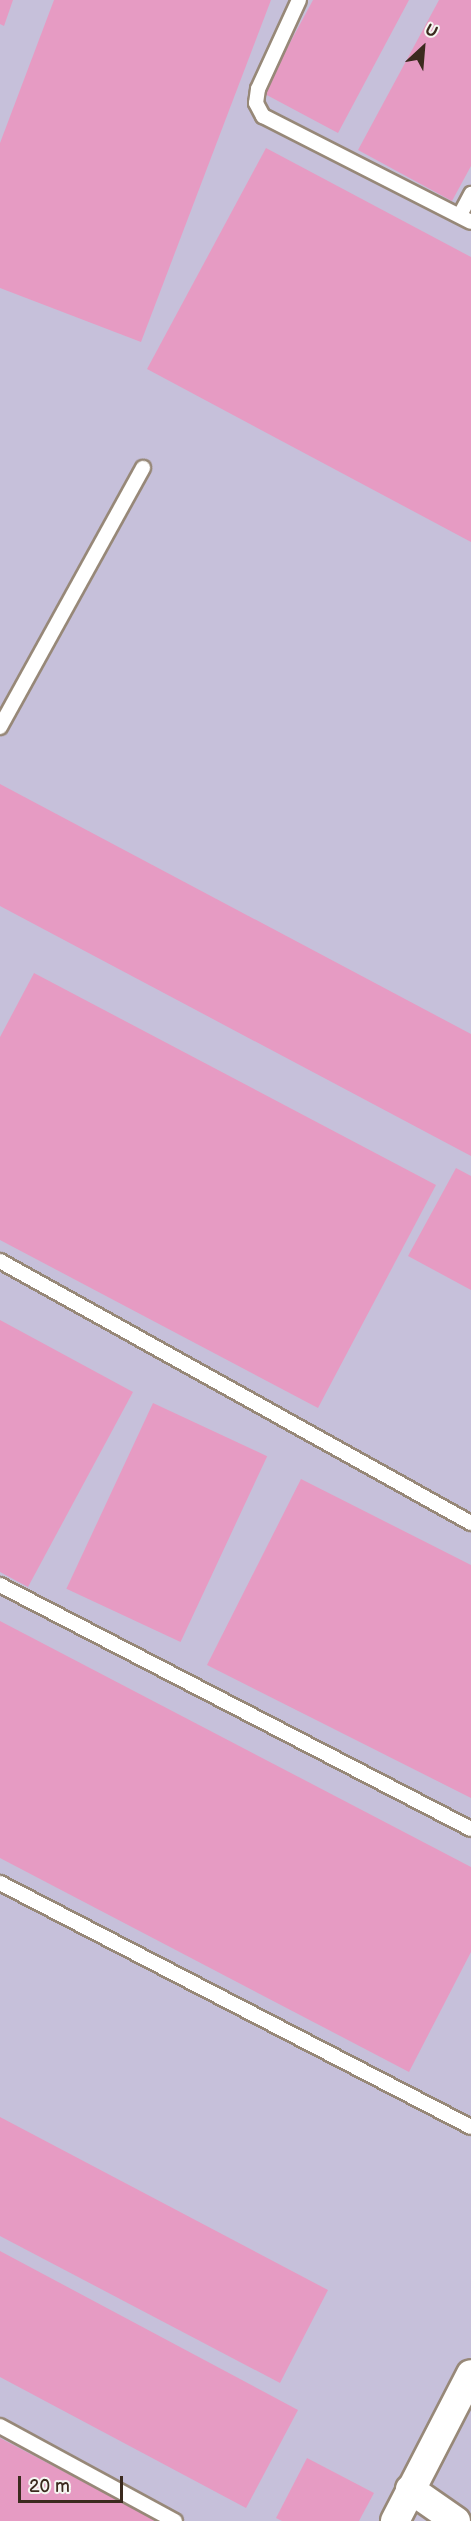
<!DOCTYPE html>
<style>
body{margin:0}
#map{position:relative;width:471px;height:2521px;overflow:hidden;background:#f3e6d1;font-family:"Balsamiq Sans",sans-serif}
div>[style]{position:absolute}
.industrial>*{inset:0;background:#c6c0da;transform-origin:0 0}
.building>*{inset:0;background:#e69bc3;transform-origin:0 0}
.roads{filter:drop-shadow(2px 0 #978878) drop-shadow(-2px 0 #978878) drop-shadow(0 2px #978878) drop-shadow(0 -2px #978878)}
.lane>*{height:14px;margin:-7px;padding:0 7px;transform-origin:7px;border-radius:7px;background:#fff}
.street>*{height:28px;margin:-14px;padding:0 14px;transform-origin:14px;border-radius:14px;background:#fff}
span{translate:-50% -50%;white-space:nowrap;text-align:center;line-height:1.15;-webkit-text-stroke:6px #f6f6f2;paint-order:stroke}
.north{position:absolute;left:393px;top:18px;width:60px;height:60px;-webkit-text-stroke:4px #f6f6f2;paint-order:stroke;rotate:26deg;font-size:16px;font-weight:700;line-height:24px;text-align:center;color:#3b2a1e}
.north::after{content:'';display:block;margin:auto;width:21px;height:27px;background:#3b2a1e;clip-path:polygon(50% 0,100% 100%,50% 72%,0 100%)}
.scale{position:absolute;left:18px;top:2476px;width:105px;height:27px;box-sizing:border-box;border:3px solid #3b2a1e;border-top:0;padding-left:8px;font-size:18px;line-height:21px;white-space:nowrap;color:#3b2a1e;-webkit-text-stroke:4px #f6f6f2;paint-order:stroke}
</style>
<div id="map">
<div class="industrial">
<div style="left:0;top:0;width:471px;height:2521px"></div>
</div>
<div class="building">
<div style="clip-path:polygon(0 0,13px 0,4px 26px,0 24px)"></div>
<div style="clip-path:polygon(54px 0,271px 0,141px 342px,0 288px,0 143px)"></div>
<div style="clip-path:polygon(313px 0,409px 0,338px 133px,263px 93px)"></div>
<div style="clip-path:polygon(439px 0,471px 0,471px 166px,452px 201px,358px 150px)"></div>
<div style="clip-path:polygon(266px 148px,471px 257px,471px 542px,147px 369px)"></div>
<div style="clip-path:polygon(0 784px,471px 1034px,471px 1156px,0 906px)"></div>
<div style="clip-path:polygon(34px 973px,436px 1185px,318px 1408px,0 1240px,0 1037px)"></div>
<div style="clip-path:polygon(456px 1168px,471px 1176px,471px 1290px,408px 1256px)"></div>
<div style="clip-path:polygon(0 1320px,133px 1392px,28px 1587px,0 1572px)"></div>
<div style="left:153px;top:1403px;width:126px;height:205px;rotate:25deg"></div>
<div style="clip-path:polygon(301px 1479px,471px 1565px,471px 1798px,207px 1665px)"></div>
<div style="clip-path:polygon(0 1621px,471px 1867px,471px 1952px,409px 2072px,0 1858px)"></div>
<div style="clip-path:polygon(0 2117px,328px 2290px,280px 2383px,0 2236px)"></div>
<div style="clip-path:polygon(0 2251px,298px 2410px,246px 2508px,0 2377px)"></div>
<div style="clip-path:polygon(0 2438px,158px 2521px,0 2521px)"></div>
<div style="clip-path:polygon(307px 2458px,374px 2493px,359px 2521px,282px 2521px,276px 2518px)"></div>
</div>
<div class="roads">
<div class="lane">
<div style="left:299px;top:0;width:98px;rotate:114.7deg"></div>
<div style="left:258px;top:89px;width:14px;rotate:98deg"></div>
<div style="left:256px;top:103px;width:15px;rotate:62deg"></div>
<div style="left:263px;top:116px;width:233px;rotate:27deg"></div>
<div style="left:460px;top:215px;width:24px;rotate:-62deg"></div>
<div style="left:0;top:727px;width:296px;rotate:-61.1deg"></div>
<div style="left:0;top:1261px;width:539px;rotate:29.09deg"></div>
<div style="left:0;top:1585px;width:530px;rotate:27.39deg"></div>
<div style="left:0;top:1883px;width:530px;rotate:27.39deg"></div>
<div style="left:0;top:2426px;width:199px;rotate:28.5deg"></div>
</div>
<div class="street">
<div style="left:410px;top:2489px;width:56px;rotate:34.8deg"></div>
<div style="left:395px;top:2521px;width:165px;rotate:-62.7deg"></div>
</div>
</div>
<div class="north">U</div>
<div class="scale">20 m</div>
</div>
